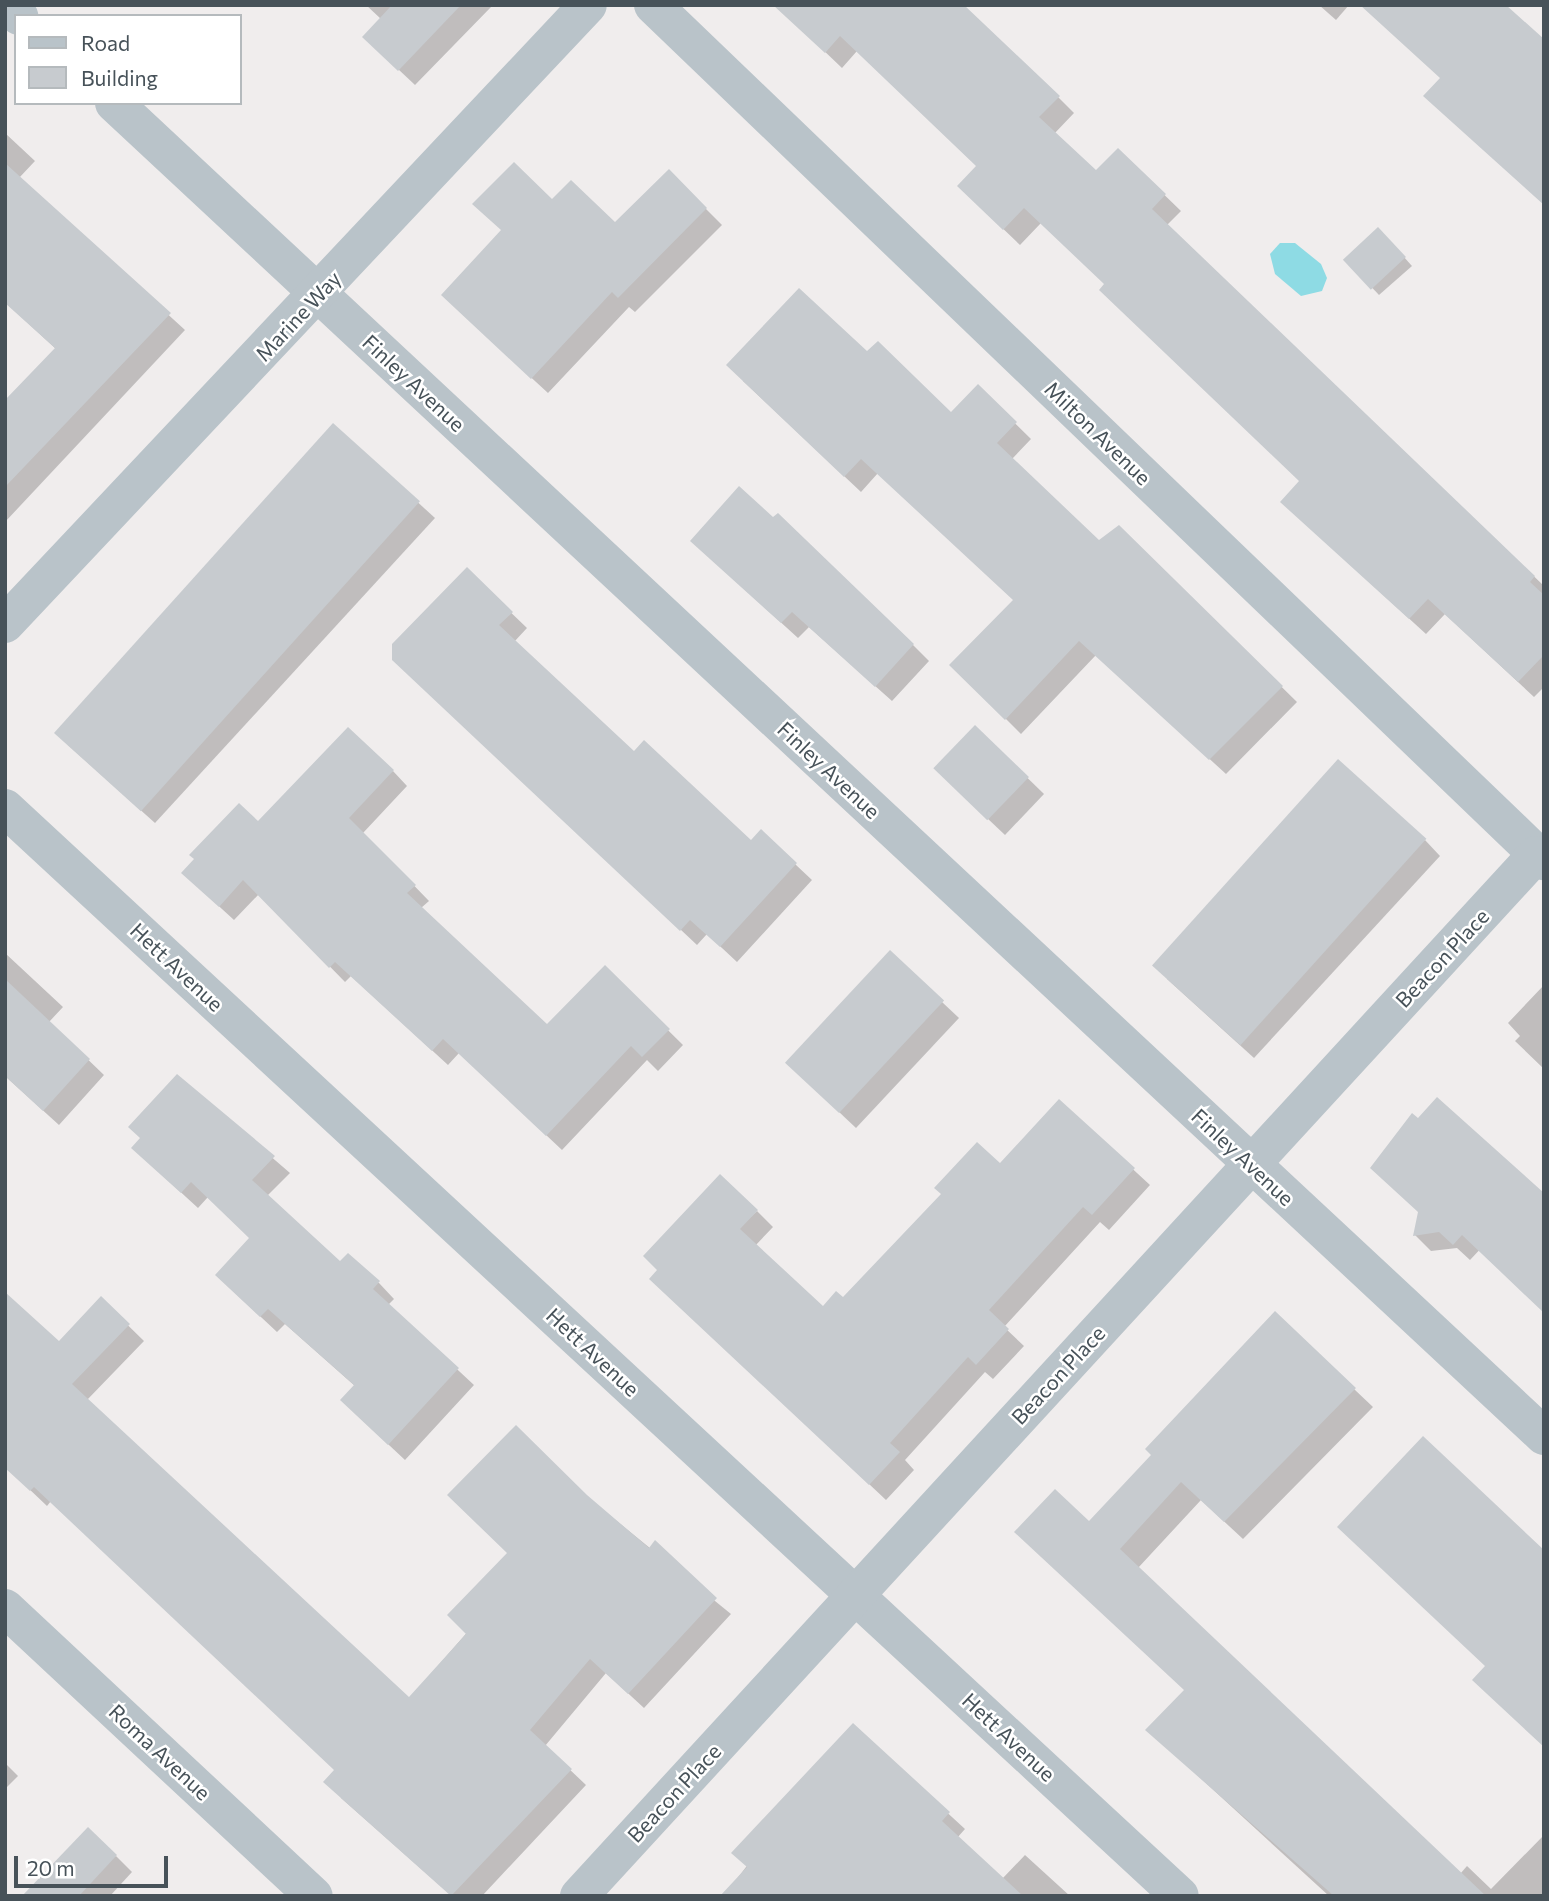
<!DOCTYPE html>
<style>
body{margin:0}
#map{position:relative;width:1549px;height:1901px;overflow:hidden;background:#f0eded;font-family:Commissioner,sans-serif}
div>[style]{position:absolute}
.water>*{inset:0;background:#8edbe4}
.shadow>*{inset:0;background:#0003}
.building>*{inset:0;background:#c7cbcf;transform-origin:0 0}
.minor>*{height:38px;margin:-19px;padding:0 19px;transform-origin:19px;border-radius:19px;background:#b9c3c9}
span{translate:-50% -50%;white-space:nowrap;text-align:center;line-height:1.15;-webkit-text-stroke:5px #fff;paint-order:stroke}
.street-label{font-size:21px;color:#475259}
.frame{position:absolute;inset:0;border:7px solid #475259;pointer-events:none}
.legend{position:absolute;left:14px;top:14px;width:228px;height:91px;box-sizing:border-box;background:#fff;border:2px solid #b5babd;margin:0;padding:9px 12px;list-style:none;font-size:21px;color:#475259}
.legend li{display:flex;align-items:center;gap:14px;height:35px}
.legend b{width:35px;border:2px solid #b5babd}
.scale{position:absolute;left:14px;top:1856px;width:154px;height:32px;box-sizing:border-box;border:4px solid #475259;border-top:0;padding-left:9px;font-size:21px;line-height:24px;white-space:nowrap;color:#475259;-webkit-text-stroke:5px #fff;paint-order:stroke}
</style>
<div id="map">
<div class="water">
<div style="clip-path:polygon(1280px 243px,1295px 243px,1321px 264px,1327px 278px,1322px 291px,1301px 296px,1275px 274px,1270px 254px)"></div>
</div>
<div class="shadow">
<div style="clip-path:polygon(366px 5px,491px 5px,492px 6px,415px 85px,381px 53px,381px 19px)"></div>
<div style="clip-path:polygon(776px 5px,1058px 97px,1074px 113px,1054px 134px,1096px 173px,1118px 150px,1181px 211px,1167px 225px,1544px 586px,1544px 687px,1534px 697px,1445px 614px,1426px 634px,1298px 517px,1301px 481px,1106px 284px,1041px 223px,1020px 245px,975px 202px,978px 167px,857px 51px,842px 68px)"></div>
<div style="clip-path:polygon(1319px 5px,1349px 5px,1336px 20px)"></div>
<div style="clip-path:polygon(5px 133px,35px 161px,19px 178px,185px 330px,5px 522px,5px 402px,56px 349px,5px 302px)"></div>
<div style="clip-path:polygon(669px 172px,722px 225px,635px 312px,629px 307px,548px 393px,459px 311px,552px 201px,615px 225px)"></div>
<div style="clip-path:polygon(1386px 237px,1412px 266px,1379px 295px,1345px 259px)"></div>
<div style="clip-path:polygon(867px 354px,951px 414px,978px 387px,1031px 439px,1012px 459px,1099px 542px,1119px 527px,1297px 702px,1226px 774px,1096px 655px,1021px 734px,952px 665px,1014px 600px,878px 473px,861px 492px,743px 381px)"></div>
<div style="clip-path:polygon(333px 425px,435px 518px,155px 823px,68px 745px)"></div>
<div style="clip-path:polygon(708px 556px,913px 645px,929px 661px,892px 701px,809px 627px,798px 638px)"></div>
<div style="clip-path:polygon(467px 570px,527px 628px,514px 642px,634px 753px,751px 842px,761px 832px,812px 880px,737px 962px,707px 934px,697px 945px,411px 676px)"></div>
<div style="clip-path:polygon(975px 727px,1044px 794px,1005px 835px,951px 784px)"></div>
<div style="clip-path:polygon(393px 771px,407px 786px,363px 833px,429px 901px,421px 908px,547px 1027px,605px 968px,683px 1045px,658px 1071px,647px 1060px,562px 1150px,459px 1053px,448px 1065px,351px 976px,345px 982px,259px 894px,234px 920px,198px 887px,258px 823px)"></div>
<div style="clip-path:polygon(1425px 840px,1440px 856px,1254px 1058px,1167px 979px)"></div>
<div style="clip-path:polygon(5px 953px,63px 1007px,49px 1022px,104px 1075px,59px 1125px,5px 1076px)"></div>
<div style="clip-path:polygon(890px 953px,959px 1018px,856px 1128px,803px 1078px)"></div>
<div style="clip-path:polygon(1544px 985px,1544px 1069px,1515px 1041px,1520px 1036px,1508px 1023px)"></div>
<div style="clip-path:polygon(177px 1076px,290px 1173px,267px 1196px,340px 1264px,379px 1283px,394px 1299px,388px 1305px,474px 1385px,405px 1460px,358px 1416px,355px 1386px,285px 1324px,277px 1332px,233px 1291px,252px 1238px,208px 1197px,198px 1208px,150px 1164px,142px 1138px)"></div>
<div style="clip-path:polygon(1059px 1101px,1150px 1185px,1109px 1230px,1100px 1222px,1004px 1327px,1024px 1346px,993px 1379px,985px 1372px,905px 1460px,914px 1470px,886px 1500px,667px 1294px,757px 1211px,773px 1227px,755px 1246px,823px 1309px,843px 1300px,1000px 1165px)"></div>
<div style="clip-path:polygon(1536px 1190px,1470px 1260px,1457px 1248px,1431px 1251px,1415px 1235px)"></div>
<div style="clip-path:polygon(101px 1299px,144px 1341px,87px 1400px,409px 1699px,586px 1496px,731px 1614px,644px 1708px,606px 1673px,545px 1746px,586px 1785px,482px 1896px,452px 1896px,341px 1798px,336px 1770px,51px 1501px,47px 1506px,5px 1466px,59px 1343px)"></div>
<div style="clip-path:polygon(1354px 1389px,1373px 1407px,1243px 1539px,1201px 1500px,1138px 1568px,1460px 1874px,1467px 1866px,1491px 1889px,1544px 1835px,1544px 1896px,1329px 1896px,1148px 1730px,1186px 1691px,1089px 1523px)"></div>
<div style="clip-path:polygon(853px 1726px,965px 1829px,957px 1838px,1002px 1879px,1025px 1855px,1070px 1896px,724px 1896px)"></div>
<div style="clip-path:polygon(5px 1763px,18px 1776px,5px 1789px)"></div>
<div style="clip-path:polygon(116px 1856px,132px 1872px,110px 1896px,25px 1896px)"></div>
</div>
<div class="building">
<div style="clip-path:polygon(392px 5px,461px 5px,398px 71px,362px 37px)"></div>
<div style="clip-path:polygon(773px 5px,964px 5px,1060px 96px,1039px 117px,1096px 170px,1118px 148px,1166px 194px,1152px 209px,1535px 576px,1530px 582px,1544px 595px,1544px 655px,1518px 682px,1428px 599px,1409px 619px,1280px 502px,1299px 481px,1099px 290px,1104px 284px,1024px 208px,1003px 230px,957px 186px,976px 166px,840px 36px,825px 53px)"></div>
<div style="clip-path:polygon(1360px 5px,1506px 5px,1544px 39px,1544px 205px,1423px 96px,1440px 78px)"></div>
<div style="clip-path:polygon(514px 162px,552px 199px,571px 180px,615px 222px,669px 169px,707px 208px,618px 298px,612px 292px,531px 379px,441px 295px,501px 230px,472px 204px)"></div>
<div style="clip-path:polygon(5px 163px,171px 313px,5px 487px,5px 400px,55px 348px,5px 303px)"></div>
<div style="left:1378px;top:227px;width:41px;height:48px;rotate:47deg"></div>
<div style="clip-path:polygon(799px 288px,867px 351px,878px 341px,951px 412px,978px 384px,1017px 422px,997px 443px,1099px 540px,1119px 525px,1283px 686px,1209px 760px,1079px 641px,1005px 720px,949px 665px,1013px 600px,861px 459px,844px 477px,726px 365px)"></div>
<div style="left:333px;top:423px;width:117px;height:417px;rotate:42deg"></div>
<div style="clip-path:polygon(739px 486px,773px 517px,778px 513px,914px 644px,875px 687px,792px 612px,781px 623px,690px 541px)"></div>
<div style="clip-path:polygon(467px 567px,513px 612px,499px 625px,634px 751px,644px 740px,751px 840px,761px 829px,797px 863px,720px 947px,690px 920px,680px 931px,392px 660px,392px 644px)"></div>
<div style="left:975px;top:725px;width:75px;height:60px;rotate:44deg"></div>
<div style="clip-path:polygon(348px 727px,394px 770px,349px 818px,416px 885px,407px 893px,547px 1024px,605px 965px,670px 1029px,642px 1057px,631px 1046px,546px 1136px,443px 1039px,432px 1051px,335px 962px,329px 968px,243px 880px,219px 907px,181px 873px,194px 859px,189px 855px,239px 803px,258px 821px)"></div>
<div style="left:1338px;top:759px;width:119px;height:278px;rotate:42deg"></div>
<div style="left:890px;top:950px;width:74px;height:154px;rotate:43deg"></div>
<div style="clip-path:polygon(5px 979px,90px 1059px,43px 1111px,5px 1076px)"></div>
<div style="clip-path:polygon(177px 1074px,275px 1156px,252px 1180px,340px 1261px,348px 1253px,380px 1281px,373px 1289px,459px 1368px,388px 1445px,340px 1400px,354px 1385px,268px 1309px,260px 1317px,215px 1275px,249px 1238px,191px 1182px,181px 1193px,131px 1148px,140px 1138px,128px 1127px)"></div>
<div style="clip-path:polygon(1437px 1097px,1544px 1193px,1544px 1313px,1462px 1235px,1453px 1245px,1439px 1232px,1413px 1236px,1418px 1212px,1370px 1168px,1412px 1113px,1418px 1118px)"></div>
<div style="clip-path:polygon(1059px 1099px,1135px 1168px,1092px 1215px,1083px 1207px,989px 1310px,1009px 1329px,976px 1365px,968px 1357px,890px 1443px,900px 1452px,869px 1485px,649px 1279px,657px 1270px,643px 1256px,720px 1174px,758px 1210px,740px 1229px,823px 1306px,836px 1291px,843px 1297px,941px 1194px,934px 1188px,977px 1142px,1000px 1163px)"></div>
<div style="clip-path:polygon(5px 1292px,59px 1341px,101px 1296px,130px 1324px,72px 1384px,409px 1697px,466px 1634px,447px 1615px,507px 1553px,447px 1495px,516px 1425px,587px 1495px,649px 1548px,655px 1540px,717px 1598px,628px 1694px,590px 1659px,530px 1730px,572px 1769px,451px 1896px,323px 1782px,334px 1770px,34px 1487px,30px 1491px,5px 1468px)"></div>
<div style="clip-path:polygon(1275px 1311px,1356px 1388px,1224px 1522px,1181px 1482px,1120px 1549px,1486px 1896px,1334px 1896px,1145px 1730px,1184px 1690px,1014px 1532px,1055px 1489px,1089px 1521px,1151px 1455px,1145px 1449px)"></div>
<div style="clip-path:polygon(1423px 1436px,1544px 1550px,1544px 1747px,1472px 1680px,1485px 1666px,1337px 1527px)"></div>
<div style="clip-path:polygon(853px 1723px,950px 1812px,942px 1821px,1023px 1896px,720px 1896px,747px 1867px,731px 1853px)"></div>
<div style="clip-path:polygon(88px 1827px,117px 1855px,79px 1896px,22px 1896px)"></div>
</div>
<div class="minor">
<div style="left:8px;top:5px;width:16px;rotate:45deg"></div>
<div style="left:653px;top:5px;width:1236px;rotate:43.85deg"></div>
<div style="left:114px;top:103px;width:1955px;rotate:42.99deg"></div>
<div style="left:5px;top:624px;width:850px;rotate:-46.72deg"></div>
<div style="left:5px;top:808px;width:1601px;rotate:42.8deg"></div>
<div style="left:5px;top:1608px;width:422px;rotate:43deg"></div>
<div style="left:579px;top:1896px;width:1414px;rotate:-47.41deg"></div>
</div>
<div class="street-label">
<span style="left:298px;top:316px;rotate:-47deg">Marine Way</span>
<span style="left:414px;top:383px;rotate:43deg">Finley Avenue</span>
<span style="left:1098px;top:433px;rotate:44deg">Milton Avenue</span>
<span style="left:829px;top:770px;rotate:43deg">Finley Avenue</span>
<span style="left:1442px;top:958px;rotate:-47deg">Beacon Place</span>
<span style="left:177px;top:967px;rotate:43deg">Hett Avenue</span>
<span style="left:1243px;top:1157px;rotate:43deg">Finley Avenue</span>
<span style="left:593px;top:1352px;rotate:43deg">Hett Avenue</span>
<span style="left:1058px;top:1375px;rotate:-47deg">Beacon Place</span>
<span style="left:1009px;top:1737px;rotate:43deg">Hett Avenue</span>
<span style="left:160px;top:1752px;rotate:43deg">Roma Avenue</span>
<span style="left:674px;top:1793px;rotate:-47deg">Beacon Place</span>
</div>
<div class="frame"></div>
<ul class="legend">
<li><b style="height:9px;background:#b9c3c9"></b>Road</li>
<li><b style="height:19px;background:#c7cbcf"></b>Building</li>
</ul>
<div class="scale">20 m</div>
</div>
